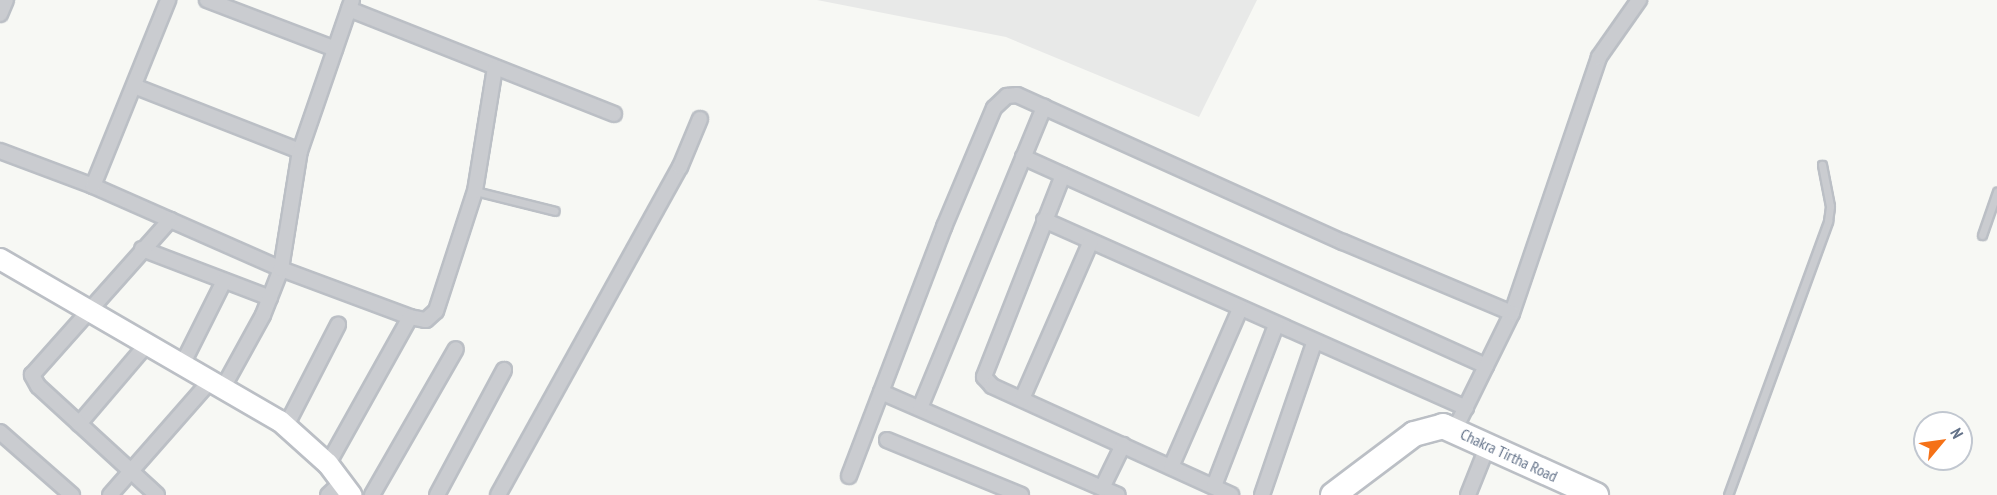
<!DOCTYPE html>
<style>
body{margin:0}
#map{position:relative;width:1997px;height:495px;overflow:hidden;background:#f7f8f4;font-family:"PT Sans Narrow",sans-serif}
div>[style]{position:absolute}
.built>*{inset:0;background:#e8e9e8}
.roads{filter:drop-shadow(2px 0 #bbbfc5) drop-shadow(-2px 0 #bbbfc5) drop-shadow(0 2px #bbbfc5) drop-shadow(0 -2px #bbbfc5)}
.lane>*{height:7px;margin:-3.5px;padding:0 3.5px;transform-origin:3.5px;border-radius:3.5px;background:#caccd0}
.street>*{height:14px;margin:-7px;padding:0 7px;transform-origin:7px;border-radius:7px;background:#caccd0}
.secondary>*{height:20px;margin:-10px;padding:0 10px;transform-origin:10px;border-radius:10px;background:#fff}
.highway>*{height:24px;margin:-12px;padding:0 12px;transform-origin:12px;border-radius:12px;background:#fff}
span{translate:-50% -50%;white-space:nowrap;text-align:center;line-height:1.15;-webkit-text-stroke:6px #fff;paint-order:stroke}
.street-label{font-size:16px;color:#637289}
.north{position:absolute;left:1913px;top:411px;width:60px;height:60px;box-sizing:border-box;background:#fff;border:2px solid #c1c7d0;border-radius:50%;rotate:61deg;font-size:16px;font-weight:700;line-height:24px;text-align:center;color:#637289}
.north::after{content:'';display:block;margin:auto;width:21px;height:27px;background:#f57117;clip-path:polygon(50% 0,100% 100%,50% 72%,0 100%)}
</style>
<div id="map">
<div class="built">
<div style="clip-path:polygon(817px 0,1257px 0,1199px 117px,1006px 37px)"></div>
</div>
<div class="roads">
<div class="lane">
<div style="left:475px;top:191px;width:82px;rotate:14deg"></div>
<div style="left:1982px;top:235px;width:46px;rotate:-70.8deg"></div>
<div style="left:1728px;top:495px;width:292px;rotate:-69.9deg"></div>
<div style="left:1828px;top:221px;width:15px;rotate:-82deg"></div>
<div style="left:1830px;top:206px;width:42px;rotate:-101deg"></div>
</div>
<div class="street">
<div style="left:207px;top:0;width:137px;rotate:20.9deg"></div>
<div style="left:349px;top:9px;width:285px;rotate:21.6deg"></div>
<div style="left:0;top:14px;width:15px;rotate:-67deg"></div>
<div style="left:134px;top:86px;width:178px;rotate:21.4deg"></div>
<div style="left:0;top:151px;width:99px;rotate:20.6deg"></div>
<div style="left:93px;top:186px;width:206px;rotate:23.8deg"></div>
<div style="left:281px;top:269px;width:138px;rotate:20.4deg"></div>
<div style="left:410px;top:317px;width:16px;rotate:11deg"></div>
<div style="left:426px;top:320px;width:13px;rotate:-42deg"></div>
<div style="left:436px;top:311px;width:126px;rotate:-72deg"></div>
<div style="left:475px;top:191px;width:125px;rotate:-80.8deg"></div>
<div style="left:1023px;top:157px;width:508px;rotate:24.29deg"></div>
<div style="left:1063px;top:175px;width:217px;rotate:111.4deg"></div>
<div style="left:984px;top:377px;width:12px;rotate:48deg"></div>
<div style="left:992px;top:386px;width:263px;rotate:24.5deg"></div>
<div style="left:93px;top:186px;width:201px;rotate:-68deg"></div>
<div style="left:1044px;top:220px;width:462px;rotate:24deg"></div>
<div style="left:142px;top:249px;width:137px;rotate:20.9deg"></div>
<div style="left:183px;top:363px;width:92px;rotate:-63.4deg"></div>
<div style="left:224px;top:386px;width:81px;rotate:-61.2deg"></div>
<div style="left:263px;top:315px;width:49px;rotate:-68.6deg"></div>
<div style="left:281px;top:269px;width:120px;rotate:-80.9deg"></div>
<div style="left:300px;top:151px;width:160px;rotate:-71deg"></div>
<div style="left:881px;top:392px;width:258px;rotate:23.5deg"></div>
<div style="left:1022px;top:399px;width:172px;rotate:-66.4deg"></div>
<div style="left:920px;top:408px;width:326px;rotate:-67.6deg"></div>
<div style="left:79px;top:424px;width:106px;rotate:-49.6deg"></div>
<div style="left:286px;top:426px;width:114px;rotate:-62.8deg"></div>
<div style="left:1455px;top:429px;width:129px;rotate:-63.8deg"></div>
<div style="left:1512px;top:313px;width:270px;rotate:-71.2deg"></div>
<div style="left:1599px;top:57px;width:70px;rotate:-54.9deg"></div>
<div style="left:0;top:432px;width:96px;rotate:41.2deg"></div>
<div style="left:887px;top:440px;width:145px;rotate:22.3deg"></div>
<div style="left:328px;top:464px;width:168px;rotate:-60.8deg"></div>
<div style="left:1171px;top:467px;width:172px;rotate:-66.4deg"></div>
<div style="left:849px;top:476px;width:267px;rotate:-69.1deg"></div>
<div style="left:944px;top:227px;width:129px;rotate:-67.2deg"></div>
<div style="left:994px;top:108px;width:18px;rotate:-43deg"></div>
<div style="left:1007px;top:96px;width:10px;rotate:-6deg"></div>
<div style="left:1017px;top:95px;width:358px;rotate:24.3deg"></div>
<div style="left:1343px;top:242px;width:183px;rotate:22.8deg"></div>
<div style="left:1214px;top:486px;width:173px;rotate:-68.9deg"></div>
<div style="left:1102px;top:488px;width:48px;rotate:-64deg"></div>
<div style="left:110px;top:495px;width:154px;rotate:-48.7deg"></div>
<div style="left:157px;top:495px;width:161px;rotate:-137.5deg"></div>
<div style="left:38px;top:386px;width:13px;rotate:-119deg"></div>
<div style="left:32px;top:375px;width:208px;rotate:-48.3deg"></div>
<div style="left:328px;top:495px;width:19px;rotate:-43deg"></div>
<div style="left:372px;top:495px;width:168px;rotate:-60.1deg"></div>
<div style="left:437px;top:495px;width:142px;rotate:-61.8deg"></div>
<div style="left:498px;top:495px;width:375px;rotate:-61deg"></div>
<div style="left:680px;top:167px;width:52px;rotate:-67.4deg"></div>
<div style="left:1262px;top:495px;width:161px;rotate:-71.1deg"></div>
<div style="left:1468px;top:495px;width:54px;rotate:-68.2deg"></div>
</div>
<div class="secondary">
<div style="left:0;top:259px;width:323px;rotate:30.1deg"></div>
<div style="left:280px;top:421px;width:64px;rotate:41.9deg"></div>
<div style="left:328px;top:464px;width:39px;rotate:53deg"></div>
</div>
<div class="highway">
<div style="left:1333px;top:495px;width:101px;rotate:-37deg"></div>
<div style="left:1414px;top:434px;width:30px;rotate:-15deg"></div>
<div style="left:1443px;top:426px;width:168px;rotate:24.3deg"></div>
</div>
</div>
<div class="street-label">
<span style="left:1509px;top:455px;rotate:25deg">Chakra Tirtha Road</span>
</div>
<div class="north">N</div>
</div>
